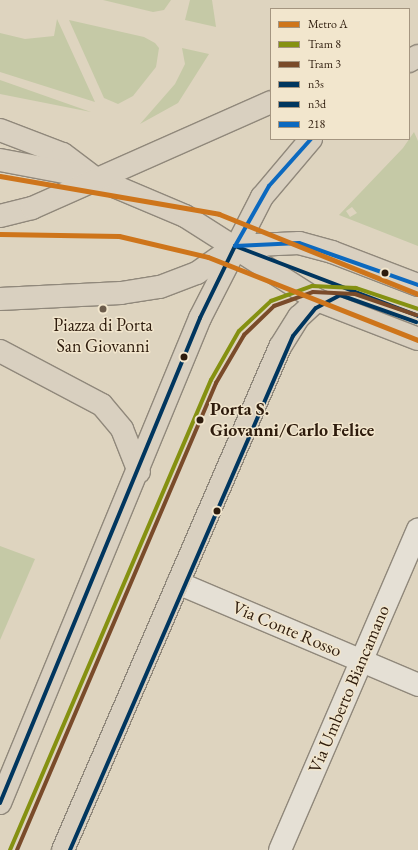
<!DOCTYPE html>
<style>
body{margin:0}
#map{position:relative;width:418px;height:850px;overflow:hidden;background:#ded4bf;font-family:"EB Garamond",serif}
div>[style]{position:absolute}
.green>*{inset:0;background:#c5c9a6}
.roads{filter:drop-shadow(1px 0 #90887b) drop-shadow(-1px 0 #90887b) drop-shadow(0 1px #90887b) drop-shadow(0 -1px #90887b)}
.minor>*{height:22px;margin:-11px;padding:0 11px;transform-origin:11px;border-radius:11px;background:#e5e0d5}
.major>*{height:22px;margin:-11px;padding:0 11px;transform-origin:11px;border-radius:11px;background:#d9d0c0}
.bus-1>*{height:4px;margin:-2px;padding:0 2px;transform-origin:2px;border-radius:2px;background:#00365f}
.bus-2>*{height:4px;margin:-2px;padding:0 2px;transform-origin:2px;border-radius:2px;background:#00365f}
.bus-3>*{height:4px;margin:-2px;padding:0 2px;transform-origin:2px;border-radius:2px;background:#0c69bf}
.tram-1>*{height:4px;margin:-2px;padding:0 2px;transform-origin:2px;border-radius:2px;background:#859111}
.tram-2>*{height:4px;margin:-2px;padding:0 2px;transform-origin:2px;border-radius:2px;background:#7a4b2a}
.metro-1>*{height:5px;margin:-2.5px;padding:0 2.5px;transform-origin:2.5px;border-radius:2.5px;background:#ce751b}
.dots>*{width:11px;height:11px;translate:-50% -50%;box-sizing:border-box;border:2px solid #f2e6cd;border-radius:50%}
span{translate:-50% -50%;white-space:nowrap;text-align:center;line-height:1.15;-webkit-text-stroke:3px #f2e6cd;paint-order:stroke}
.poi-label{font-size:18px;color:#2e1c0d}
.stop-label{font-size:18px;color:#2e1c0d;font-weight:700}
.left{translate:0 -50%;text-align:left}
.street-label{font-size:18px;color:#2e1c0d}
.legend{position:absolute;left:270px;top:8px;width:140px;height:132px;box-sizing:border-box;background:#f2e6cd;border:1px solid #a49580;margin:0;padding:5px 7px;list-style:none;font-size:12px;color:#2e1c0d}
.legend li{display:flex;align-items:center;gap:8px;height:20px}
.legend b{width:20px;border:1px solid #a49580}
</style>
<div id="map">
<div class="green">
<div style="clip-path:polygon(103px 0,171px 0,164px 10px,153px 12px)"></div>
<div style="clip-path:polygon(190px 0,212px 0,216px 27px,185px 20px)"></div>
<div style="clip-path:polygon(57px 19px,95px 102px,0 72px,0 33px,25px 39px,54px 36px)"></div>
<div style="clip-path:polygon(69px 20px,144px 37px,155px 43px,159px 48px,156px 67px,133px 96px,118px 104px,104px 98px)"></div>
<div style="clip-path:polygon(182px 48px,209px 54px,178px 103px,140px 124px,175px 84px,185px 64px)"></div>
<div style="clip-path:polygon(0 80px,91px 112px,0 94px)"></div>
<div style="clip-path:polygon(evenodd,414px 132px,418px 141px,418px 246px,339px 215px,403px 148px,414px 132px,352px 207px,357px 213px,350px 217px,346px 211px,352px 207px)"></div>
<div style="clip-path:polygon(0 546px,35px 559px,0 640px)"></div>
</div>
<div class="roads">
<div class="minor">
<div style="left:178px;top:583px;width:261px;rotate:23deg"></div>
<div style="left:280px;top:850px;width:349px;rotate:-66.7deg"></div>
</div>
<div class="major">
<div style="left:409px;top:61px;width:10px;rotate:-29deg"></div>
<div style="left:0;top:130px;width:67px;rotate:20.9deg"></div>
<div style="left:63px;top:154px;width:36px;rotate:37deg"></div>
<div style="left:0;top:160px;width:97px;rotate:10.7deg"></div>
<div style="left:95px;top:178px;width:98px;rotate:22.9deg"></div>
<div style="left:185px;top:216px;width:156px;rotate:32.5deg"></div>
<div style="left:317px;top:300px;width:108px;rotate:21.1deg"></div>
<div style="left:0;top:216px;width:33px;rotate:-14deg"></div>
<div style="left:32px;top:208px;width:261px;rotate:-23.9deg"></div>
<div style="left:235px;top:246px;width:64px;rotate:-2.7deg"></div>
<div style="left:299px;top:243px;width:34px;rotate:15deg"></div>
<div style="left:332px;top:252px;width:92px;rotate:21deg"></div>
<div style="left:0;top:299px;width:121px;rotate:-2.8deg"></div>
<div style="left:121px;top:293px;width:39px;rotate:-9deg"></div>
<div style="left:160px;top:287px;width:40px;rotate:-21deg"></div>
<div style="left:197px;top:273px;width:42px;rotate:-35.2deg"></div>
<div style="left:0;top:351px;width:115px;rotate:27.9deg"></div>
<div style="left:102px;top:405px;width:31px;rotate:50deg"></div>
<div style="left:122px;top:429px;width:46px;rotate:68.4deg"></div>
<div style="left:0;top:803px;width:525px;rotate:-67.59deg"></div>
<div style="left:200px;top:318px;width:136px;rotate:-62.9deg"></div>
<div style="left:262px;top:197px;width:76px;rotate:-49.8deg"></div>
<div style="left:63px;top:850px;width:548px;rotate:-66.66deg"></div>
<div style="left:280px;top:347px;width:36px;rotate:-58deg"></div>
<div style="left:299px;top:317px;width:25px;rotate:-43deg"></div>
</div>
</div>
<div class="bus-1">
<div style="left:0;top:803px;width:525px;rotate:-67.59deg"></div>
<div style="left:200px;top:318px;width:80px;rotate:-64.1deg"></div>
<div style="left:235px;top:246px;width:196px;rotate:20.9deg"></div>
</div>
<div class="bus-2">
<div style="left:70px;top:850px;width:560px;rotate:-66.55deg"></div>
<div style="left:293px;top:336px;width:36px;rotate:-51deg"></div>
<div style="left:316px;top:308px;width:27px;rotate:-28deg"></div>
<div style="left:340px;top:295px;width:81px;rotate:19.6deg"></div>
</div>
<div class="bus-3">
<div style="left:235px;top:246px;width:64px;rotate:-2.7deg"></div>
<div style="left:299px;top:243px;width:126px;rotate:19.4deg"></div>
<div style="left:235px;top:246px;width:69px;rotate:-60.5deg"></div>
<div style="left:269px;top:186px;width:63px;rotate:-48.2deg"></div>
</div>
<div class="tram-1">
<div style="left:10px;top:850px;width:511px;rotate:-66.85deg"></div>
<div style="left:211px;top:380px;width:56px;rotate:-60.3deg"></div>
<div style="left:239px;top:331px;width:44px;rotate:-43.2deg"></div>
<div style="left:271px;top:301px;width:44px;rotate:-20.1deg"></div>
<div style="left:312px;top:286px;width:44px;rotate:2.6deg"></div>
<div style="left:356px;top:288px;width:65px;rotate:18.7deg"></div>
</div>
<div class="tram-2">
<div style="left:17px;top:850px;width:508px;rotate:-66.92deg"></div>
<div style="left:216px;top:383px;width:56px;rotate:-59.7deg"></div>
<div style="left:244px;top:335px;width:42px;rotate:-44deg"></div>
<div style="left:274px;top:306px;width:41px;rotate:-19.7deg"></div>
<div style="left:313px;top:292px;width:42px;rotate:2.7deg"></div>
<div style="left:355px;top:294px;width:65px;rotate:19deg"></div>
</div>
<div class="metro-1">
<div style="left:0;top:176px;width:222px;rotate:9.8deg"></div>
<div style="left:219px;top:214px;width:214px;rotate:21.9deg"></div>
<div style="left:0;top:234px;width:119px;rotate:1deg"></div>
<div style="left:119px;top:236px;width:91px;rotate:13.3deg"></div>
<div style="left:208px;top:257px;width:226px;rotate:21.6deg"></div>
</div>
<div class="dots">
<div style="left:385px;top:273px;background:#2e1c0d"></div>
<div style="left:103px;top:309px;background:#6c5c4b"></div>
<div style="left:184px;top:357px;background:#2e1c0d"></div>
<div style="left:200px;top:420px;background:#2e1c0d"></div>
<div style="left:217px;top:511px;background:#2e1c0d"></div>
</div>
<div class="poi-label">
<span style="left:103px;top:336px">Piazza di Porta<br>San Giovanni</span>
</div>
<div class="stop-label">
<span class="left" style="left:210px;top:420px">Porta S.<br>Giovanni/Carlo Felice</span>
</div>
<div class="street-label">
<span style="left:287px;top:629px;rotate:23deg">Via Conte Rosso</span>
<span style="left:349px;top:689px;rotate:-67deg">Via Umberto Biancamano</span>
</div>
<ul class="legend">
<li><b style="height:5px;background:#ce751b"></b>Metro A</li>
<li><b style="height:5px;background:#859111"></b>Tram 8</li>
<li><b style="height:5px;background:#7a4b2a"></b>Tram 3</li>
<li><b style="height:5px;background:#00365f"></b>n3s</li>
<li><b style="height:5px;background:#00365f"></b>n3d</li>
<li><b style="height:5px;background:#0c69bf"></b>218</li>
</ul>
</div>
